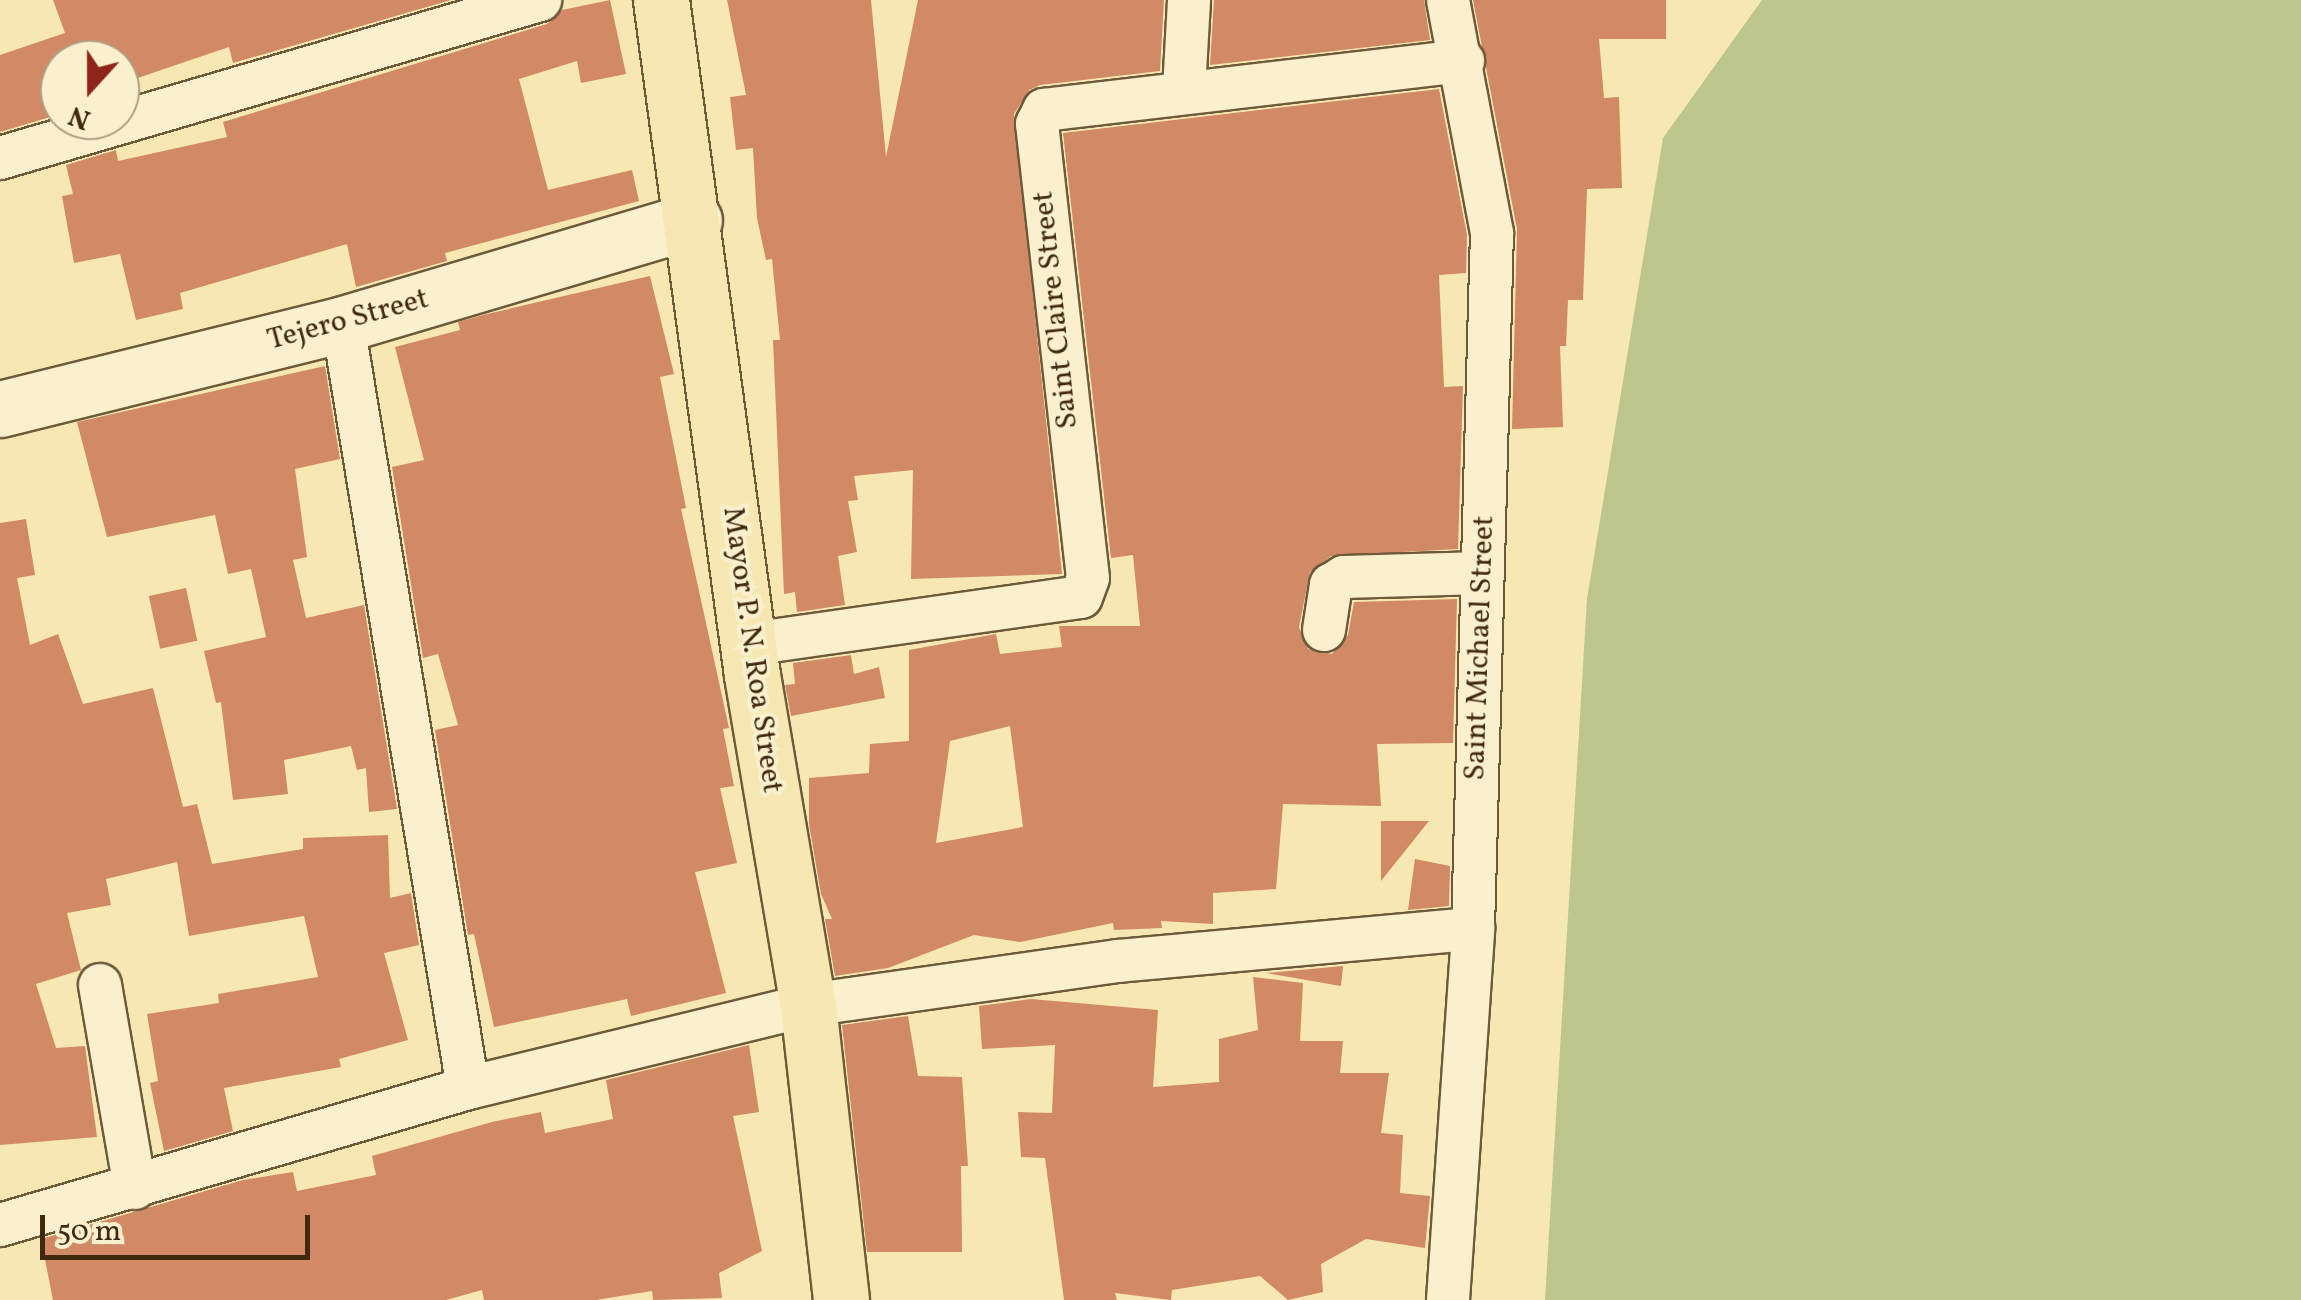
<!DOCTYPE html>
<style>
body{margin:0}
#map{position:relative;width:2301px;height:1300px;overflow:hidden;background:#f7e8b3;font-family:Vollkorn,serif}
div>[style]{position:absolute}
.green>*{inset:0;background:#bdc68c}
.building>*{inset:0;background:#d18966;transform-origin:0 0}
.roads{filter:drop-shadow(2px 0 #6e5939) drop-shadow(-2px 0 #6e5939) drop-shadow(0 2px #6e5939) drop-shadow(0 -2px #6e5939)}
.minor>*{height:42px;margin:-21px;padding:0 21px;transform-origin:21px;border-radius:21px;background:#faf0ce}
.secondary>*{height:55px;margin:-27.5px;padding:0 27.5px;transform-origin:27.5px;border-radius:27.5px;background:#faf0ce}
.primary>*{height:55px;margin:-27.5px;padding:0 27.5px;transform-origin:27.5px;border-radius:27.5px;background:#f7e8b3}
span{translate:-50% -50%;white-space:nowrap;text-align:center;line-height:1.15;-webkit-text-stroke:8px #faf0ce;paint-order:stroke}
.street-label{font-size:30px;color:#412910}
.north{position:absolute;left:40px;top:40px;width:100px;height:100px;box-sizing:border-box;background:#faf0ce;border:2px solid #b0a082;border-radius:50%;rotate:201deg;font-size:28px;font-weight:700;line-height:40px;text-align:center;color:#412910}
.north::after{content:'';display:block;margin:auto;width:35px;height:45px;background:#8f2418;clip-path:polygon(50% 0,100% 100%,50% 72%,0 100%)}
.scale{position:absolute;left:40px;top:1215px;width:270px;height:45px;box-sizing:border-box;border:5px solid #412910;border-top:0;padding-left:12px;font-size:30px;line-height:35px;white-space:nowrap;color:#412910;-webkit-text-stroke:8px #faf0ce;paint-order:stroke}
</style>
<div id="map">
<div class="green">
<div style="clip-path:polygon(1762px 0,2301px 0,2301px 1300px,1545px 1300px,1587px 599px,1663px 138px)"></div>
</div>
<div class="building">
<div style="clip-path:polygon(53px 0,451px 0,233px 63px,229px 47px,120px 84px,120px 60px,60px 60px,60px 114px,0 132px,0 55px,65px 33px)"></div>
<div style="clip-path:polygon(610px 0,626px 74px,581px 83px,577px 61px,519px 79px,548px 190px,632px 170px,639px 201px,445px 253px,447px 261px,356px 287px,347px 244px,180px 293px,183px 309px,136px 320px,120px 254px,74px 263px,62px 196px,73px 194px,66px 165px,116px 150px,118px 161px,227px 137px,223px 122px,547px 24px,562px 10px)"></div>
<div style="clip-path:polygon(727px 0,871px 0,886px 157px,918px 0,1164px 0,1160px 71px,1040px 85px,1029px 90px,1014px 114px,1062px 574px,911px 579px,913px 470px,854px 476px,858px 500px,848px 501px,857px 552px,838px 556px,845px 605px,797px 612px,795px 592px,784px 594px,773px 340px,780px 340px,772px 259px,766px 260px,757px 218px,753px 148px,736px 150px,730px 97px,746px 95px)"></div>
<div style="clip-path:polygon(1214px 0,1424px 0,1430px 40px,1210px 65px)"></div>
<div style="clip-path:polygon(1473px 0,1666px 0,1666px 39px,1599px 39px,1604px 98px,1619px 97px,1622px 188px,1587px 189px,1583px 300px,1568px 300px,1566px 346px,1560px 346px,1563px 427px,1512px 429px,1517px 229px)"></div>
<div style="clip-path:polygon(evenodd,1439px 89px,1467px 235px,1466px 273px,1439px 275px,1444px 387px,1463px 386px,1458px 549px,1331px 556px,1310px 572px,1299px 627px,1308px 649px,1332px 654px,1348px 635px,1354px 602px,1457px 599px,1453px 743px,1377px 744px,1381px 806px,1283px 804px,1276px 889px,1213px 893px,1213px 924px,1161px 921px,1162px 928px,1114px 930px,1113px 923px,1020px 942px,974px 935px,888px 968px,835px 976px,825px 919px,832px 919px,821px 894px,809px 824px,809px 778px,869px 773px,870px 744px,909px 741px,909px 650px,996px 634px,1000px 654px,1062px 647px,1059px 626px,1140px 626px,1133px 555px,1111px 558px,1063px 133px,1439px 89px,1010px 726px,1023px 827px,936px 843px,950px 741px,1010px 726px)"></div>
<div style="clip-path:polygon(650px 276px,674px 374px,660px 377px,686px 508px,681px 509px,729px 728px,723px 729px,734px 786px,720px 788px,737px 863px,695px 872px,726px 993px,631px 1016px,627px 999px,494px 1027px,474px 934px,468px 935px,435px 730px,458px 725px,438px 654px,423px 658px,392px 467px,424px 460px,395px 347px,460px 330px,458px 322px,487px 314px)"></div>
<div style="clip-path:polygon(325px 366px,340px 459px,295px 469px,307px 557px,293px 560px,306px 618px,364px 605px,397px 809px,369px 812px,366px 768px,357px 770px,351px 746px,284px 760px,288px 794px,233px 800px,221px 702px,216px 703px,204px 651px,266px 637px,251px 569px,228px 574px,215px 515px,107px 537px,77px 422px)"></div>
<div style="clip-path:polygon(26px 519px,35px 575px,17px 578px,30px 645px,58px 634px,83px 704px,153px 688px,183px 807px,197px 804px,212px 864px,303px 849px,303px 838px,388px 835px,390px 898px,411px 893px,419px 945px,384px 953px,408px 1040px,339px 1059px,341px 1067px,224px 1088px,233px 1131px,164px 1151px,150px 1083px,158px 1081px,147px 1014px,219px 1003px,218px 994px,318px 977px,304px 916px,189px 936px,177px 862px,106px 879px,111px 905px,67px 913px,81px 970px,36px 984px,56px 1048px,85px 1046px,97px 1137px,0 1145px,0 523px)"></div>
<div style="left:186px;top:588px;width:54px;height:38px;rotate:78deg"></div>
<div style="clip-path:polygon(851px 655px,854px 674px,879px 667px,885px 698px,791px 716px,785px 685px,795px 684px,793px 663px)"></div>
<div style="clip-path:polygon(1381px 821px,1429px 821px,1381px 881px)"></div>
<div style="clip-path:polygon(1415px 859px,1450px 866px,1449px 906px,1408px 910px)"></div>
<div style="clip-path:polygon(1343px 966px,1341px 986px,1266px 973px)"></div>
<div style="clip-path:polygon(1253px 977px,1303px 983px,1300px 1041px,1343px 1041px,1340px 1073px,1389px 1073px,1381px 1133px,1403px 1135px,1400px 1193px,1430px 1196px,1425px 1248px,1366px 1239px,1321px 1264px,1323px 1292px,1288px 1300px,1260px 1276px,1172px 1290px,1171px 1300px,1115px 1293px,1117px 1300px,1064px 1300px,1045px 1158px,1021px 1157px,1018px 1112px,1052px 1113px,1055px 1045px,982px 1049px,979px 1006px,1031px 999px,1158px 1010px,1153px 1087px,1219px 1082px,1219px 1039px,1258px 1030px)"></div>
<div style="clip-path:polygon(908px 1016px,918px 1076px,962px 1077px,968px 1166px,961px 1166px,962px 1252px,867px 1252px,842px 1025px)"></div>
<div style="clip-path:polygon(749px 1045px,759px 1112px,733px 1116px,762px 1251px,719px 1273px,722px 1298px,653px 1300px,652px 1291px,596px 1300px,484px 1300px,482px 1290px,446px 1300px,53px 1300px,41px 1239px,243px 1180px,293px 1172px,297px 1191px,376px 1175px,372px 1156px,492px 1122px,541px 1112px,545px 1133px,613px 1119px,606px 1080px)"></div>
</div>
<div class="roads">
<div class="minor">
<div style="left:1184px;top:90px;width:90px;rotate:-86.8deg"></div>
<div style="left:0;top:158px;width:563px;rotate:-16.31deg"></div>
<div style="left:343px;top:324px;width:774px;rotate:80.71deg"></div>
<div style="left:1324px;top:630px;width:46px;rotate:-81.2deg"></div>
<div style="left:1331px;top:585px;width:15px;rotate:-32deg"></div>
<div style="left:1344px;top:577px;width:138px;rotate:-1.7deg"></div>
<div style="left:750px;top:644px;width:334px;rotate:-8.1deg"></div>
<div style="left:1081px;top:597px;width:20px;rotate:-70deg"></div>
<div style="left:1088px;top:578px;width:457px;rotate:-96.4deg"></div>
<div style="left:1037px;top:124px;width:16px;rotate:-63deg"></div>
<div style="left:1044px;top:110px;width:422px;rotate:-6.7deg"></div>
<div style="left:100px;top:985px;width:206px;rotate:80.2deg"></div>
<div style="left:0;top:1225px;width:488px;rotate:-16.3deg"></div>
<div style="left:468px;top:1088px;width:350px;rotate:-13.7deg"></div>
<div style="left:808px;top:1005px;width:313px;rotate:-8.1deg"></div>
<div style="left:1118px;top:961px;width:356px;rotate:-5.2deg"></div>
<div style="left:1448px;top:1300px;width:372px;rotate:-86.1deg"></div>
<div style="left:1473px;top:929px;width:696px;rotate:-88.44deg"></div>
<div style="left:1492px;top:233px;width:237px;rotate:-100.7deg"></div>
</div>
<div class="secondary">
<div style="left:0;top:409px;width:353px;rotate:-13.9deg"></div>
<div style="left:343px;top:324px;width:366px;rotate:-16.5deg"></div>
</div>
<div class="primary">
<div style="left:661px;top:0;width:681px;rotate:82.32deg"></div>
<div style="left:752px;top:675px;width:335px;rotate:80.4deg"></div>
<div style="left:808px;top:1005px;width:297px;rotate:83.6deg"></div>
</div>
</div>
<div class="street-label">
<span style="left:1056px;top:310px;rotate:-96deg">Saint Claire Street</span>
<span style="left:348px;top:320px;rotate:-15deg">Tejero Street</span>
<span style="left:1480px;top:648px;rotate:-88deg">Saint Michael Street</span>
<span style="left:752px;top:650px;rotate:82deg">Mayor P. N. Roa Street</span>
</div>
<div class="north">N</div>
<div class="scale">50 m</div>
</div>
